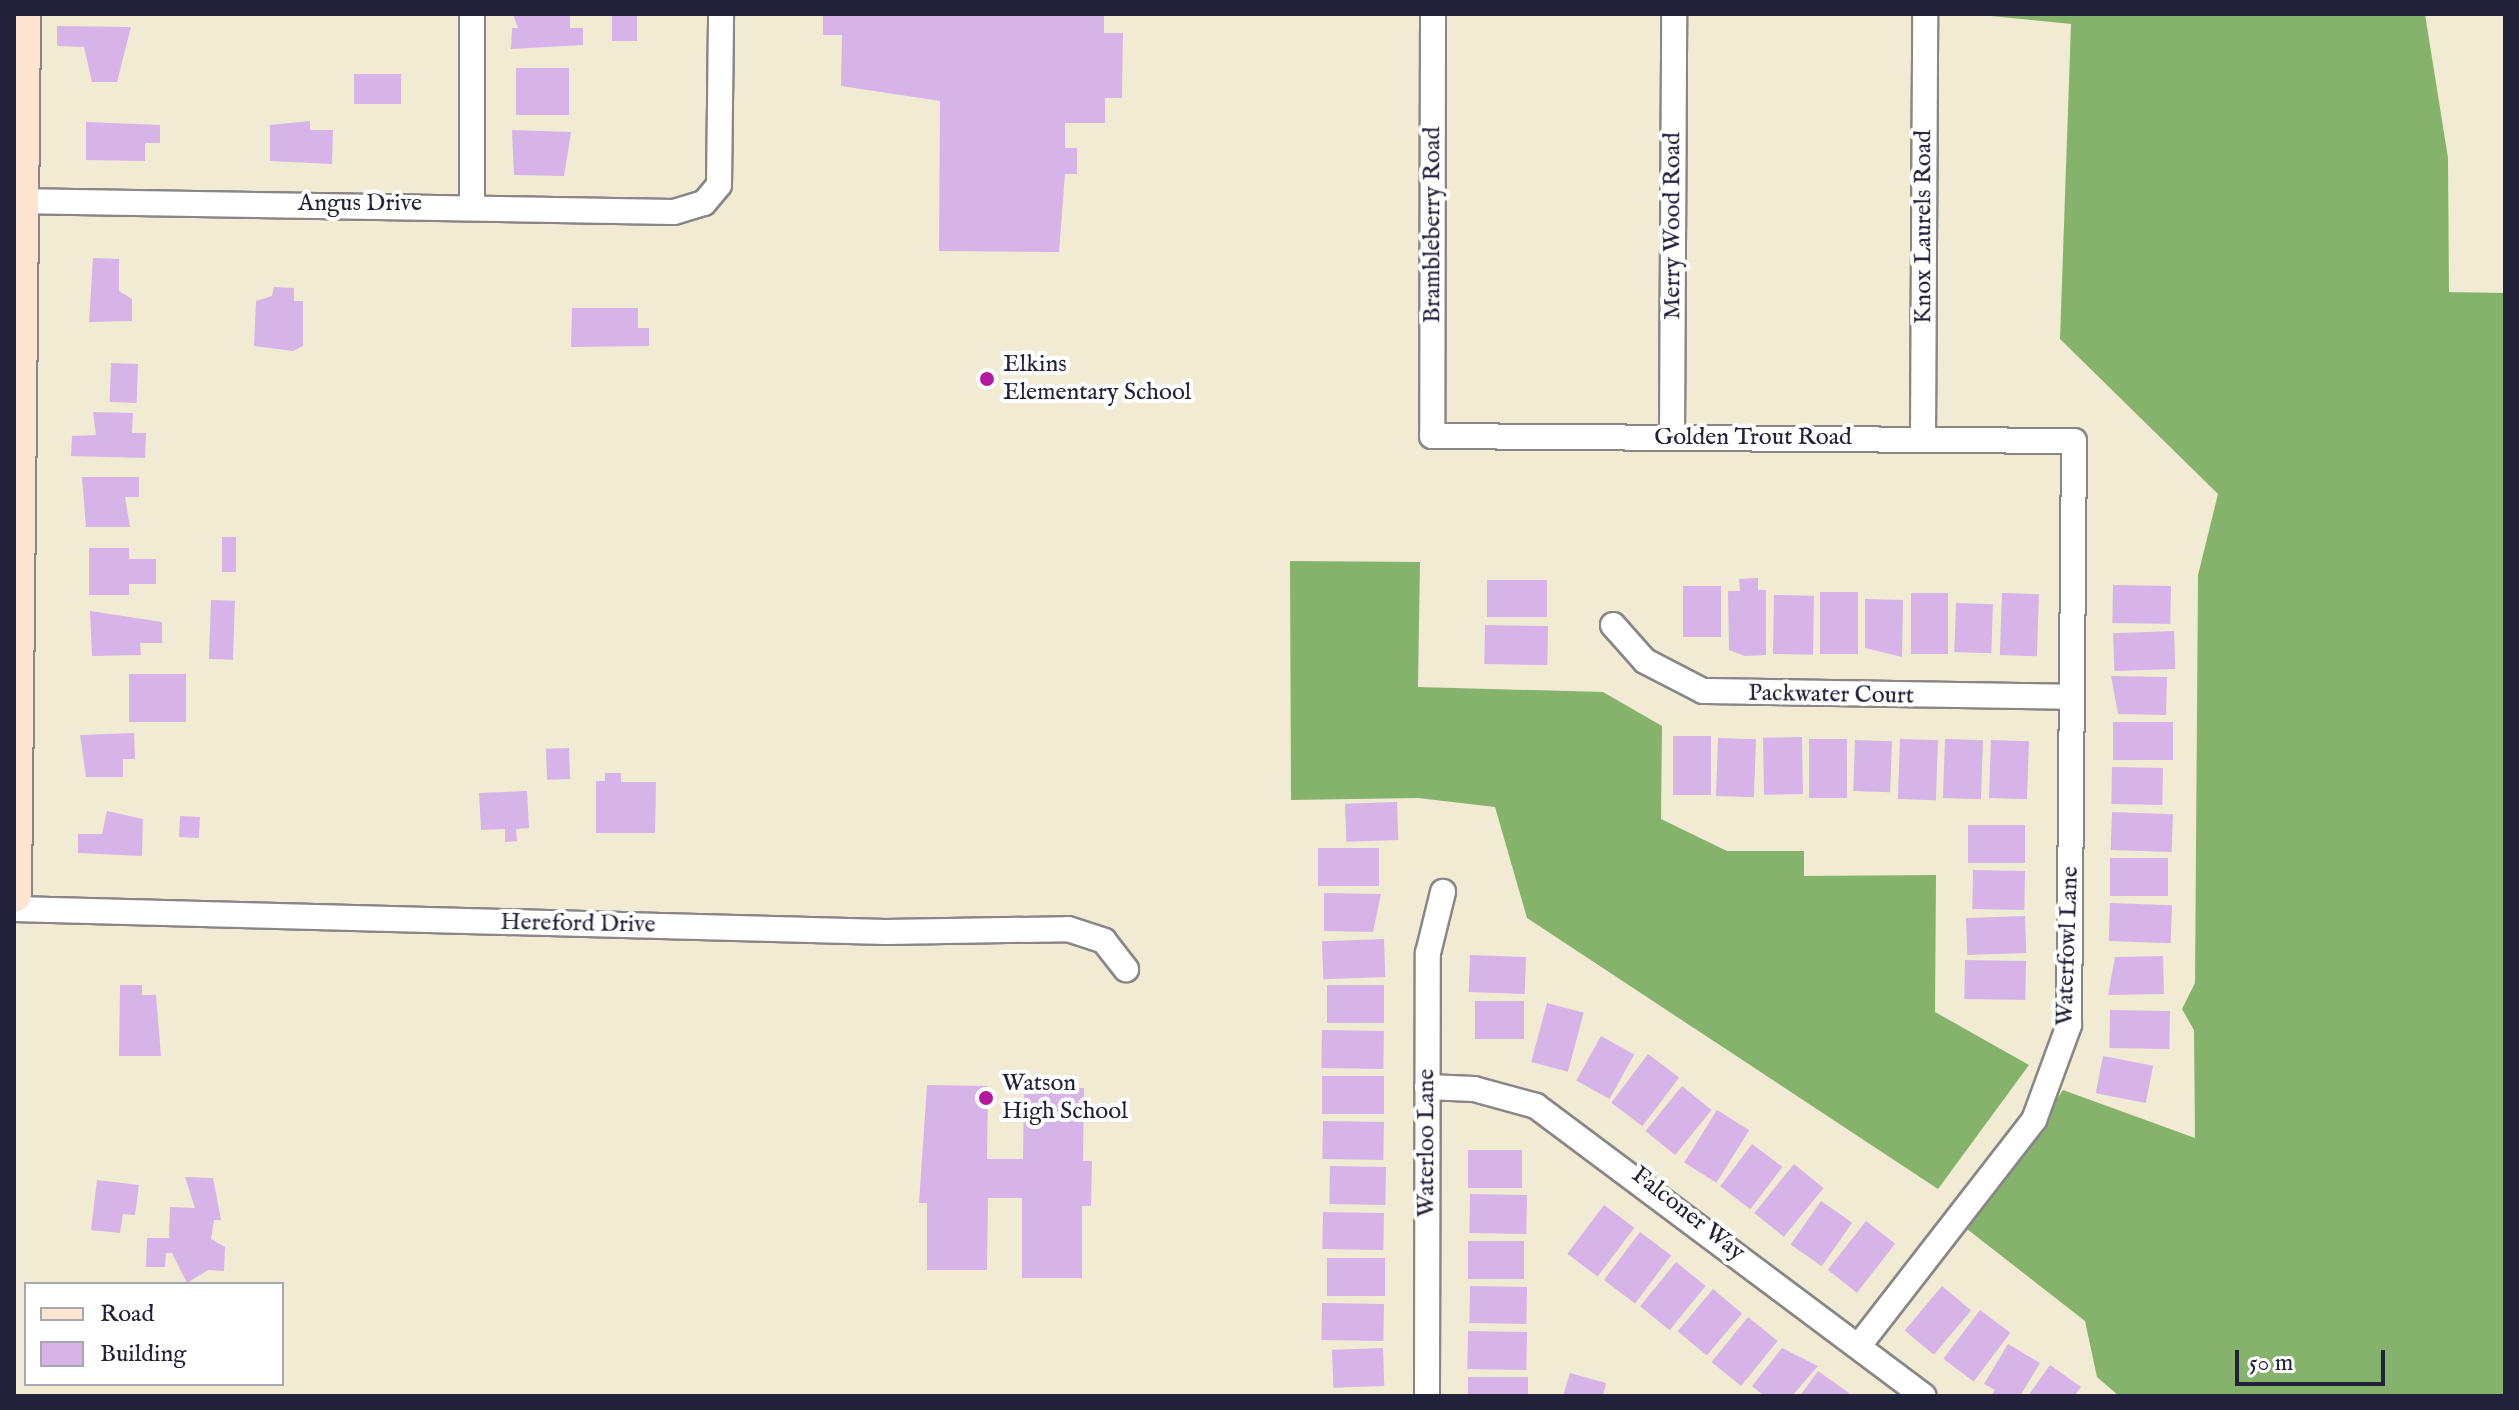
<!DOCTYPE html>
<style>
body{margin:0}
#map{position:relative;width:2519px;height:1410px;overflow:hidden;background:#f1ebd4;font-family:"IM FELL English",serif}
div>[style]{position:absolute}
.forest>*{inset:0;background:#86b36c}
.building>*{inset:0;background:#d6b4e8;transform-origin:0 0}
.roads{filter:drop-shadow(2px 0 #8a8688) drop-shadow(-2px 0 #8a8688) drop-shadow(0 2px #8a8688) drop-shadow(0 -2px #8a8688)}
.street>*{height:24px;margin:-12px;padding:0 12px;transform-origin:12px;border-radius:12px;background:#fff}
.secondary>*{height:34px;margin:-17px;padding:0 17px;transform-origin:17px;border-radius:17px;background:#fde4d1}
.dots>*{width:22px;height:22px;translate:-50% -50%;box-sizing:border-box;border:4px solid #fff;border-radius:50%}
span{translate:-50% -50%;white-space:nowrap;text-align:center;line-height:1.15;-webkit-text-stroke:8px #fff;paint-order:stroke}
.street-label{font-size:24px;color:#22223b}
.poi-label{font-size:24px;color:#22223b}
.left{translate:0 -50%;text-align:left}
.frame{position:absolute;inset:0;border:16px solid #22223b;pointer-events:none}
.legend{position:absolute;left:24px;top:1282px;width:260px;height:104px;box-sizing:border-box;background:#fff;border:2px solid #a7a7b1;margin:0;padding:10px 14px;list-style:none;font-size:24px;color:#22223b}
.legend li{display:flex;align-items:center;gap:16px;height:40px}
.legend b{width:40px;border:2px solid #a7a7b1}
.scale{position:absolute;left:2235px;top:1350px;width:150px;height:36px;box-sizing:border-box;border:4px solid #22223b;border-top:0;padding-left:10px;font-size:24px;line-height:28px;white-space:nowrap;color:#22223b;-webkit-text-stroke:6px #fff;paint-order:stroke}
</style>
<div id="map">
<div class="forest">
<div style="clip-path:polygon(1971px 14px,2425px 14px,2448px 158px,2449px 292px,2505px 293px,2505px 1396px,2119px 1396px,2097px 1377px,2085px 1321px,1967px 1229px,2063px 1090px,2195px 1138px,2194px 1030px,2182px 1009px,2195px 983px,2198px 575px,2218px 494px,2060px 339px,2071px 24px)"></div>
<div style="clip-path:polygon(1290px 561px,1420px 562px,1418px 687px,1603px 692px,1662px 726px,1661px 819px,1727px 851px,1804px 851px,1804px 876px,1936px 875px,1935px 1012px,2029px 1065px,1938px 1189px,1527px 918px,1495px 807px,1418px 798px,1291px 800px)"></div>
</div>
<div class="building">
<div style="clip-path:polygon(513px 14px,570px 14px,570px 28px,583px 28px,583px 45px,511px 49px,512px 28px,518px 28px)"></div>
<div style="left:612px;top:14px;width:25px;height:27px"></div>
<div style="clip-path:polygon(823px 14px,1104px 14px,1104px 33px,1123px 33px,1122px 98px,1105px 98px,1105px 123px,1065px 123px,1065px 148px,1077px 148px,1077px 174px,1065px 174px,1059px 252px,939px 251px,940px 101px,841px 86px,842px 35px,823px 35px)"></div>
<div style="clip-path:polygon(57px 26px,131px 27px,117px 82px,92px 82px,84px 47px,57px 46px)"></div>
<div style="left:516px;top:68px;width:53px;height:47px"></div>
<div style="left:354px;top:74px;width:47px;height:30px"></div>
<div style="clip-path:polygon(310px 121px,310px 130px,333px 130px,332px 164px,270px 161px,270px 125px)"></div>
<div style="clip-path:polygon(86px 122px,160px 125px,160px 143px,145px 143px,145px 161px,86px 160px)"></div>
<div style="clip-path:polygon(512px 130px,571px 132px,564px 176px,514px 175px)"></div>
<div style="clip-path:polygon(93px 258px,119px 259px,119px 291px,132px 299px,132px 321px,89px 322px)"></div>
<div style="clip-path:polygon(274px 287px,294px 288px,294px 301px,303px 301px,303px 346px,293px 351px,254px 346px,256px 301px,272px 296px)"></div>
<div style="clip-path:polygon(572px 308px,638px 308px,638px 328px,649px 328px,649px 346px,571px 347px)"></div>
<div style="left:111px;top:363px;width:27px;height:39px;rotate:2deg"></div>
<div style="clip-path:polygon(93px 412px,133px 413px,132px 433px,146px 433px,145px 458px,71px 456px,72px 436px,96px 435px)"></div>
<div style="clip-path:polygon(82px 477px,139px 477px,139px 497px,125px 497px,130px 527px,86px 527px)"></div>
<div style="left:222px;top:537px;width:14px;height:35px"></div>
<div style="clip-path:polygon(89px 548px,129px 548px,129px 559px,156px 559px,156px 584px,129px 584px,129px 595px,89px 595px)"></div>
<div style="clip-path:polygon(1758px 578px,1758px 590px,1766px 590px,1766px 655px,1745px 656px,1729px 650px,1728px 591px,1740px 591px,1739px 579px)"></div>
<div style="left:1487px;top:580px;width:60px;height:37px"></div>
<div style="left:2113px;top:585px;width:58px;height:38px;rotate:1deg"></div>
<div style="left:1683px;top:586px;width:38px;height:51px"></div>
<div style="left:1820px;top:592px;width:38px;height:62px"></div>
<div style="left:1911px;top:593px;width:37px;height:61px"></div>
<div style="left:2002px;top:593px;width:37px;height:62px;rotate:2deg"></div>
<div style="left:1774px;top:595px;width:40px;height:59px;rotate:1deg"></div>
<div style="clip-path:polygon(1865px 599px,1903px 600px,1902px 657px,1865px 648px)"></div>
<div style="left:211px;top:600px;width:24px;height:59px;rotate:2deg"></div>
<div style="left:1956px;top:603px;width:37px;height:49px;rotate:2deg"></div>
<div style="clip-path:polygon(90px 611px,162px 622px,162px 643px,140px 643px,141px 655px,92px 656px)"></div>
<div style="left:1485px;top:625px;width:63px;height:39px;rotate:1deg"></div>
<div style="left:2174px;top:631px;width:38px;height:61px;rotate:88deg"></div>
<div style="left:129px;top:674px;width:57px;height:48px"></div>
<div style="clip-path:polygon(2111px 676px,2167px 677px,2166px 715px,2118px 714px)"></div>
<div style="left:2113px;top:722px;width:60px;height:38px"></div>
<div style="clip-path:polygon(134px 733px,135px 759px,123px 759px,123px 777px,86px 777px,80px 735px)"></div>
<div style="left:1673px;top:736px;width:38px;height:59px"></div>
<div style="left:1802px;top:737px;width:57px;height:39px;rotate:89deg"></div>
<div style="left:1718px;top:738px;width:38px;height:58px;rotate:2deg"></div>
<div style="left:1809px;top:739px;width:38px;height:59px"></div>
<div style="left:1900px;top:739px;width:38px;height:60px;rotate:2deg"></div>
<div style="left:1945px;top:739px;width:38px;height:59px;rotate:2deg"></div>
<div style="left:1855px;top:740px;width:37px;height:51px;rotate:2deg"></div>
<div style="left:1991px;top:740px;width:38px;height:58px;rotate:2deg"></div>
<div style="left:569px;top:748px;width:31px;height:23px;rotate:88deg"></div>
<div style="left:2112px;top:767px;width:51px;height:37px;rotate:1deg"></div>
<div style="clip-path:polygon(605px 773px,621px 773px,621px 782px,656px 782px,655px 833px,596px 833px,596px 781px,605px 781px)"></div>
<div style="clip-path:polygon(527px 791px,529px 828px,516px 829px,517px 841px,505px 842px,505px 829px,481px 830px,479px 793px)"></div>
<div style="left:1397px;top:802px;width:38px;height:52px;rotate:88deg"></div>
<div style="clip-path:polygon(107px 811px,143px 819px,142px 856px,78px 853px,78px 834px,102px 834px)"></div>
<div style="left:2112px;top:812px;width:61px;height:38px;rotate:2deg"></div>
<div style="left:180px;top:816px;width:20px;height:21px;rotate:3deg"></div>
<div style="left:1968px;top:825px;width:57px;height:38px"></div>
<div style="left:1318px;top:848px;width:61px;height:38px"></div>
<div style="left:2168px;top:858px;width:38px;height:58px;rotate:90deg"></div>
<div style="left:1973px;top:870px;width:52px;height:39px;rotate:1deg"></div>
<div style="clip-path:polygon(1324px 893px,1381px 894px,1373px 932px,1324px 931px)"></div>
<div style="left:2110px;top:903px;width:62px;height:38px;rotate:2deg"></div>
<div style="left:2025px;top:916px;width:37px;height:59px;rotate:88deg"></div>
<div style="left:1384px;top:939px;width:38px;height:62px;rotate:88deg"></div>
<div style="left:1470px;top:955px;width:56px;height:37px;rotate:2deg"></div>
<div style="clip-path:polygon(2163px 956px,2164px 994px,2108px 995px,2115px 957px)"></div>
<div style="left:1965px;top:960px;width:61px;height:39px;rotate:1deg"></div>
<div style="clip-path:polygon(120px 985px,142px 985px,142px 995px,156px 995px,161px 1056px,119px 1056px)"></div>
<div style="left:1327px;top:985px;width:57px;height:38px"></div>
<div style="left:1524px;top:1001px;width:38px;height:49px;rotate:90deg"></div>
<div style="left:1547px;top:1003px;width:38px;height:61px;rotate:15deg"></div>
<div style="left:2110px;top:1010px;width:60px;height:38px;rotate:1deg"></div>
<div style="left:1322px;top:1030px;width:62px;height:38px;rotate:1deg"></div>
<div style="left:1601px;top:1036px;width:38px;height:51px;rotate:29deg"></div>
<div style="left:1648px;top:1054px;width:39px;height:61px;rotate:37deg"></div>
<div style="left:2103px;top:1056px;width:51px;height:38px;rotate:11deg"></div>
<div style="left:1322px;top:1076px;width:62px;height:38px"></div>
<div style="clip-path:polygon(927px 1085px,988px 1086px,987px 1159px,1023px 1159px,1024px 1088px,1084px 1088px,1083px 1161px,1092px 1161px,1091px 1206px,1082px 1206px,1082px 1278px,1022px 1278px,1022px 1198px,988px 1198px,987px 1270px,927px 1270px,927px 1203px,919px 1203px)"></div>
<div style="left:1682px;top:1086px;width:38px;height:58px;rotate:39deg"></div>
<div style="left:1717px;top:1110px;width:38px;height:62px;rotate:32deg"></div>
<div style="left:1323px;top:1121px;width:61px;height:38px;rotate:1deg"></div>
<div style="left:1752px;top:1144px;width:38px;height:53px;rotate:37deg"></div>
<div style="left:1468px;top:1150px;width:54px;height:38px"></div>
<div style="left:1794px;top:1164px;width:38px;height:63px;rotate:39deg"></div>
<div style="left:1330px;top:1166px;width:56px;height:38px;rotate:1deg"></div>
<div style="clip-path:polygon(185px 1177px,213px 1178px,221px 1220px,214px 1220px,211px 1239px,225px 1247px,224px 1271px,208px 1270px,187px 1283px,172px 1253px,166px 1253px,165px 1267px,146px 1267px,147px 1238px,169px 1238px,170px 1207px,195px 1208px)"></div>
<div style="clip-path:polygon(97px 1180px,139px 1185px,135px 1215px,123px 1214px,120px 1233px,91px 1230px)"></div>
<div style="left:1470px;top:1194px;width:57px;height:39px;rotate:1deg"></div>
<div style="left:1821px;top:1201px;width:38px;height:53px;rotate:35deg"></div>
<div style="left:1604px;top:1205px;width:38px;height:61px;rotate:37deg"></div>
<div style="left:1323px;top:1212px;width:61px;height:37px;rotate:1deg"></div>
<div style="left:1866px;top:1221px;width:37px;height:62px;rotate:38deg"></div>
<div style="left:1640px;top:1232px;width:39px;height:60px;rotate:37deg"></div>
<div style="left:1468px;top:1241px;width:56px;height:38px"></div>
<div style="left:1327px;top:1258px;width:58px;height:38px"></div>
<div style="left:1676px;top:1262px;width:38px;height:57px;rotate:39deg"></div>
<div style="left:1470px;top:1286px;width:57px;height:37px;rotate:1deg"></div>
<div style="left:1942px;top:1286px;width:38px;height:58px;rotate:40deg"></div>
<div style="left:1713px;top:1289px;width:38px;height:55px;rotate:40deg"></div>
<div style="left:1322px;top:1303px;width:62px;height:37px;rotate:1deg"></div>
<div style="left:1980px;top:1310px;width:38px;height:61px;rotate:37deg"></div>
<div style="left:1748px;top:1317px;width:38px;height:58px;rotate:39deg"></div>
<div style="left:1468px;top:1331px;width:59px;height:38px;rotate:1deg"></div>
<div style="clip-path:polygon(2008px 1344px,2040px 1363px,2020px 1396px,1991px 1396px,1995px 1390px,1984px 1384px)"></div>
<div style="left:1383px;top:1348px;width:38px;height:51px;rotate:88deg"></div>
<div style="clip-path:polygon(1782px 1348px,1818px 1366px,1792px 1396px,1764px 1396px,1752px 1386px)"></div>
<div style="clip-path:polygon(2050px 1365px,2081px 1387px,2074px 1396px,2028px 1396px)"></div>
<div style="clip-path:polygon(1818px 1371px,1849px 1393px,1847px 1396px,1800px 1396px)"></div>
<div style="clip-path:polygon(1570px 1373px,1606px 1383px,1603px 1396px,1563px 1396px)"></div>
<div style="left:1528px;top:1377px;width:19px;height:60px;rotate:90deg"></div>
</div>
<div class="roads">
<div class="street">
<div style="left:472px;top:14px;width:191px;rotate:90deg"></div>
<div style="left:1433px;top:14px;width:422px;rotate:90.1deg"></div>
<div style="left:1432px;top:436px;width:642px;rotate:0.45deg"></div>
<div style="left:2074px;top:441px;width:584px;rotate:90.49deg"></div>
<div style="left:2069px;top:1025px;width:101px;rotate:110.2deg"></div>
<div style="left:2034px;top:1120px;width:286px;rotate:127.8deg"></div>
<div style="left:14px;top:201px;width:660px;rotate:0.95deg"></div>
<div style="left:674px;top:212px;width:31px;rotate:-17deg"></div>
<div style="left:704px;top:203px;width:23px;rotate:-50deg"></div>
<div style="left:719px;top:185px;width:171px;rotate:-89.3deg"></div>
<div style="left:1672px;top:438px;width:424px;rotate:-89.7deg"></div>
<div style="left:1923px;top:439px;width:425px;rotate:-89.7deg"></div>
<div style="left:1613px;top:625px;width:48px;rotate:48.4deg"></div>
<div style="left:1645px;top:661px;width:65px;rotate:27.3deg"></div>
<div style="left:1703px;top:691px;width:369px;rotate:0.9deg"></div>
<div style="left:14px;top:909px;width:872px;rotate:1.51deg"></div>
<div style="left:886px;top:932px;width:182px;rotate:-0.9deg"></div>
<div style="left:1068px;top:929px;width:38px;rotate:18deg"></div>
<div style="left:1104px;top:941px;width:36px;rotate:52deg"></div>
<div style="left:1427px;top:1087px;width:47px;rotate:2.4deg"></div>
<div style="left:1474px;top:1089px;width:64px;rotate:15.3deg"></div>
<div style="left:1536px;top:1106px;width:484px;rotate:36.8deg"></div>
<div style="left:1427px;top:1396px;width:443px;rotate:-89.9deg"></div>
<div style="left:1428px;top:953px;width:63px;rotate:-76.2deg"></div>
</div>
<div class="secondary">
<div style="left:14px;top:895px;width:881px;rotate:-89.41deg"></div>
</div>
</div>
<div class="dots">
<div style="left:987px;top:379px;background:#b5179e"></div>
<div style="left:986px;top:1098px;background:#b5179e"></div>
</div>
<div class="street-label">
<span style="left:360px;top:204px">Angus Drive</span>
<span style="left:1433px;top:225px;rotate:-90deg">Brambleberry Road</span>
<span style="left:1673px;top:226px;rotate:-90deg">Merry Wood Road</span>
<span style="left:1924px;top:227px;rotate:-90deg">Knox Laurels Road</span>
<span style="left:1753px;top:438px">Golden Trout Road</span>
<span style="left:1831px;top:695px;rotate:1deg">Packwater Court</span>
<span style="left:578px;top:924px;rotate:1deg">Hereford Drive</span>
<span style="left:2068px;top:946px;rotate:-88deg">Waterfowl Lane</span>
<span style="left:1427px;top:1143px;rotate:-90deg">Waterloo Lane</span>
<span style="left:1688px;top:1214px;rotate:38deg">Falconer Way</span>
</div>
<div class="poi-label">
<span class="left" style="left:1003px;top:379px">Elkins<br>Elementary School</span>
<span class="left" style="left:1002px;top:1098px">Watson<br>High School</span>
</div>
<div class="frame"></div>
<ul class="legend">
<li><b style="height:10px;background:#fde4d1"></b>Road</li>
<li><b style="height:22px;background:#d6b4e8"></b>Building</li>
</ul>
<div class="scale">50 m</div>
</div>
